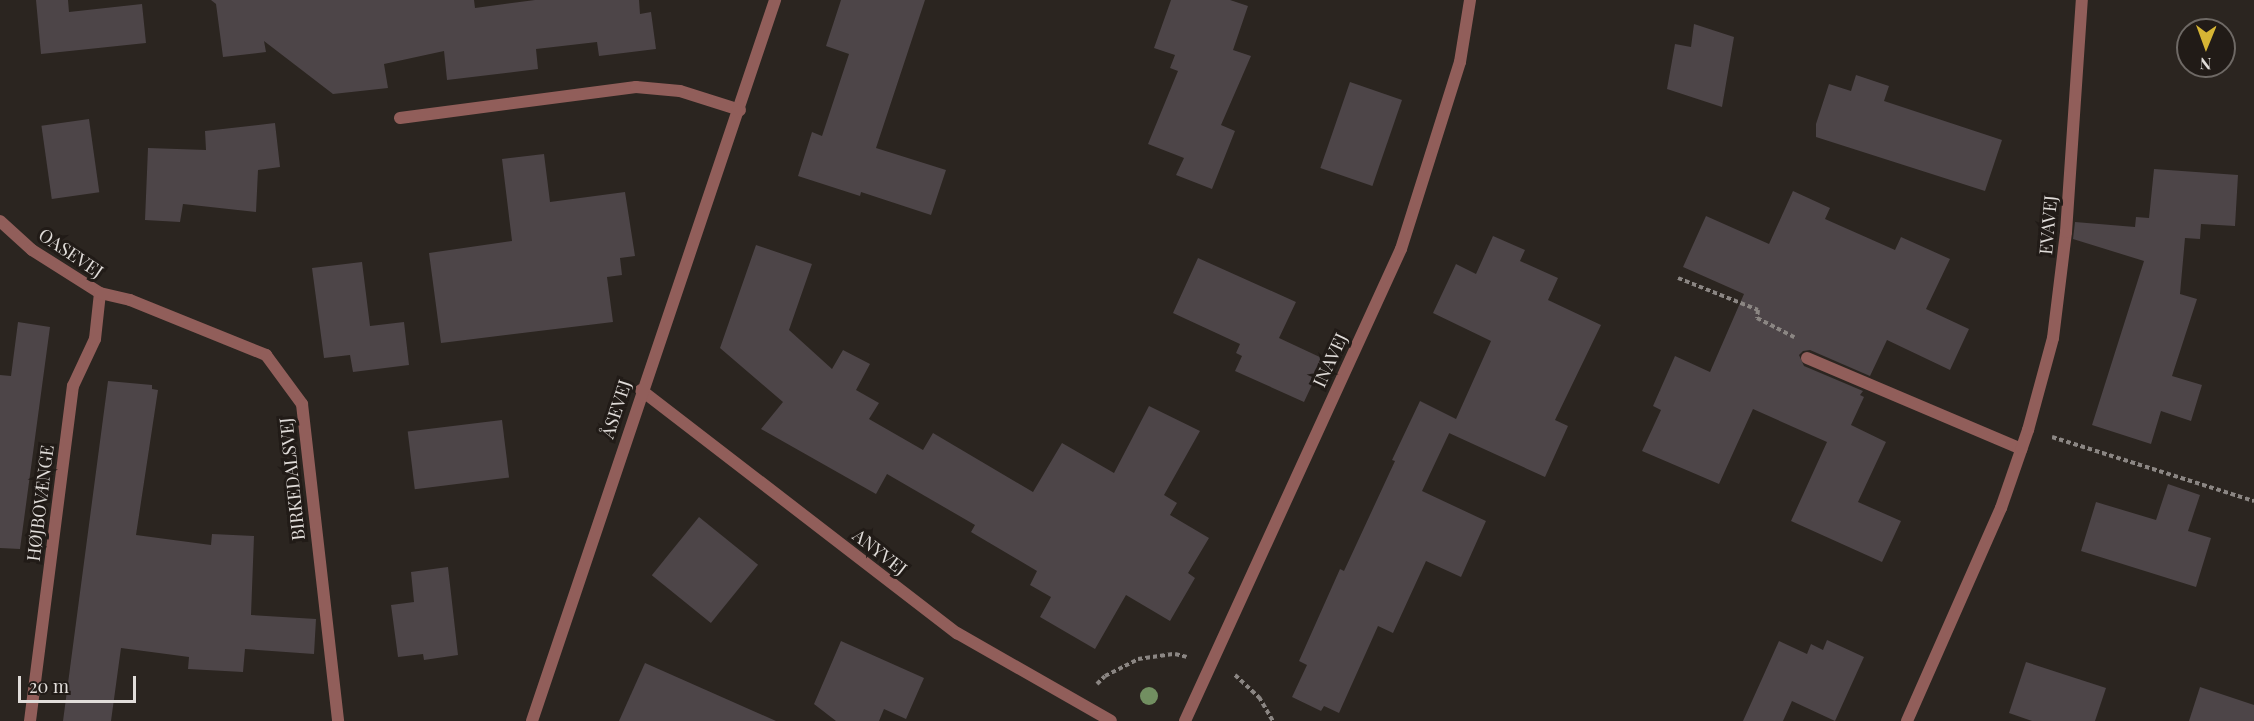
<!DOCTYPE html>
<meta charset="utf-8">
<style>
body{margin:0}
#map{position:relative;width:2254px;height:721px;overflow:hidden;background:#2b2520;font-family:"Playfair Display",serif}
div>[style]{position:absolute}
.building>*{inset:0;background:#4d4548;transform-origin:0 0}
.path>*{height:4px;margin-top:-2px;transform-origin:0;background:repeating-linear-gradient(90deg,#8b8683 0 4.5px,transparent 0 7.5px)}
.service>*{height:12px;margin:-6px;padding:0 6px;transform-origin:6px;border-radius:6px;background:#915e5a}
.minor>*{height:12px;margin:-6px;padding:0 6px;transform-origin:6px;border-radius:6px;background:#915e5a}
.trees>*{width:18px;height:18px;margin:-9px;border-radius:50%;background:#728f61}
span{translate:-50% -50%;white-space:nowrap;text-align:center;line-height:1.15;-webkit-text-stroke:6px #211b17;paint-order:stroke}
.street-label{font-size:18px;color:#e1ddda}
.north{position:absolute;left:2176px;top:18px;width:60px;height:60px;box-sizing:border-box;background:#211b17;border:2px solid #6e6965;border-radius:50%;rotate:181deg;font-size:16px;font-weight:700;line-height:24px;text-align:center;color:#e1ddda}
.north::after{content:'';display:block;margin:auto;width:21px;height:27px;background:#d6b534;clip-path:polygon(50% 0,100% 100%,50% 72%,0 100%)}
.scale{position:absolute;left:18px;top:676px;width:118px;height:27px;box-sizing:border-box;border:3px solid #e1ddda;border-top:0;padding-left:8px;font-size:18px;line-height:21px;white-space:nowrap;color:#e1ddda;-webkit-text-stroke:4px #211b17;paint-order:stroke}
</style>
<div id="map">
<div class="building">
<div style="clip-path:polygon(36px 0,68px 0,69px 12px,142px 4px,146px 43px,41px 54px)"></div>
<div style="clip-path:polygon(211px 0,474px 0,475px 8px,535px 0,639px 0,640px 14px,651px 12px,656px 49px,599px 56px,597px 42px,536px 49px,538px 69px,447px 80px,444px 51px,384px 64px,388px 88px,333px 94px,264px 41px,266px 52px,223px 57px,216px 4px)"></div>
<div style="clip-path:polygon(841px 0,925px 0,876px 148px,946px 170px,931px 215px,861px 192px,860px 196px,798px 176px,812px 132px,822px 136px,849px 54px,826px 46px)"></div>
<div style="clip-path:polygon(1171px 0,1230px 0,1248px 6px,1233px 50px,1251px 56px,1221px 125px,1235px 131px,1212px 189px,1176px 175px,1184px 158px,1148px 144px,1178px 71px,1170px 68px,1175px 55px,1154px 48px)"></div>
<div style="clip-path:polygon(1694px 24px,1734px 37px,1722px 107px,1667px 89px,1675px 44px,1691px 47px)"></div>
<div style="clip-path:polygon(1856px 75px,1889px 86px,1884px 101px,2002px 140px,1985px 191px,1816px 137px,1816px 124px,1829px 84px,1851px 91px)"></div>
<div style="left:1350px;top:82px;width:55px;height:91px;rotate:19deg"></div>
<div style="left:89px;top:119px;width:74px;height:48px;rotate:82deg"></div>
<div style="clip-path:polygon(275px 123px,280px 167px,258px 170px,256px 212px,183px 204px,180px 222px,145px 220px,148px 148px,206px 150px,205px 131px)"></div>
<div style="clip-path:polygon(544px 154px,550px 202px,625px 192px,635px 256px,620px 258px,622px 275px,607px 277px,613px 322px,441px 343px,429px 253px,512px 241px,502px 159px)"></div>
<div style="clip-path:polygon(2154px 169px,2238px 175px,2235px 226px,2201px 224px,2200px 239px,2185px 238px,2180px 294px,2197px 299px,2172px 376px,2202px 385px,2191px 421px,2161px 411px,2151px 444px,2092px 425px,2144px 261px,2073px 239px,2075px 222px,2135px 227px,2136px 217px,2149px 218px)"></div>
<div style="clip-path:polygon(1793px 191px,1830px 208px,1825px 219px,1895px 250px,1901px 237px,1950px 259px,1926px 309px,1969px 329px,1950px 370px,1887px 340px,1870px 376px,1810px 350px,1803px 351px,1799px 355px,1804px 366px,1863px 391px,1860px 395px,1864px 397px,1851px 425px,1886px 442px,1858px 502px,1901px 521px,1882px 562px,1791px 521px,1827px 442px,1753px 409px,1719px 484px,1642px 451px,1661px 410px,1653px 406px,1675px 356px,1710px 372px,1744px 294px,1683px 267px,1706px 216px,1769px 244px)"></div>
<div style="clip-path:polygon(1493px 236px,1525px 250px,1520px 261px,1558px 278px,1548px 300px,1601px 325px,1555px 420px,1568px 426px,1545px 477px,1449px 433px,1453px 425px,1422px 491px,1486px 521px,1461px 577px,1426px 561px,1393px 633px,1378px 626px,1339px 713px,1324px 706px,1321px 711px,1292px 697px,1307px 665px,1299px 661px,1340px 569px,1344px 571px,1395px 461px,1392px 460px,1420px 401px,1456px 419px,1491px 341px,1433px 313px,1456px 264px,1476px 274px)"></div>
<div style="clip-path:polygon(756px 245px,812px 264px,789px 330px,832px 369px,843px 350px,870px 364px,856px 390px,879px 403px,869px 419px,923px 450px,933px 433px,1033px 492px,1062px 443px,1114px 473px,1149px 406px,1200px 431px,1164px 495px,1177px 503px,1170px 515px,1209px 538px,1188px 573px,1195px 578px,1170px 621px,1126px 595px,1095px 649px,1040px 617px,1051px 597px,1030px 585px,1037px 571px,971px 532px,975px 525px,887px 474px,876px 494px,761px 429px,783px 402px,720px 348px)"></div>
<div style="clip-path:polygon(1198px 258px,1296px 302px,1279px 338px,1324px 359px,1304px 402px,1235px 371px,1242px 356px,1236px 353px,1240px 344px,1173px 313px)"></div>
<div style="clip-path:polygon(362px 262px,370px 326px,404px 322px,409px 365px,353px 372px,350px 355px,324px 358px,312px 268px)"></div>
<div style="clip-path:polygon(18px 322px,50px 327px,20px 549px,0 548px,0 375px,11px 376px)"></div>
<div style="clip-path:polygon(108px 381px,152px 385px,152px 389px,158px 390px,136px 535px,211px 545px,212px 534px,254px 536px,251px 615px,316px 619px,314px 654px,245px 649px,243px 672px,188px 669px,189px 657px,121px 648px,111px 721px,63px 721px)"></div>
<div style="left:502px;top:420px;width:58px;height:95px;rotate:83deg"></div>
<div style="clip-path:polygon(2168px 484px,2200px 495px,2188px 531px,2211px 538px,2196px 587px,2081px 551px,2096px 502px,2156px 520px)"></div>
<div style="left:699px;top:517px;width:76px;height:75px;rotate:39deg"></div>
<div style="clip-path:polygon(448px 567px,458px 655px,424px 660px,423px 654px,398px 657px,391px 605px,414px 602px,411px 572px)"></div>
<div style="clip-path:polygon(1827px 640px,1864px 657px,1835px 721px,1792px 701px,1783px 721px,1743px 721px,1779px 641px,1807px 654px,1811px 644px,1823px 650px)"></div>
<div style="clip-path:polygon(841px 641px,924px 678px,906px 719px,884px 709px,879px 721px,836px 721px,814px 704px)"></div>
<div style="clip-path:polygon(2026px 662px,2106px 688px,2095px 721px,2032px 721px,2009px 713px)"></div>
<div style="clip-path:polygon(645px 663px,776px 721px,619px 721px)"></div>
<div style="clip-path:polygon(2200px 687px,2254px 705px,2254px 721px,2189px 721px)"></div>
</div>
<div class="path">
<div style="left:1678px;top:278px;width:86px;rotate:21.8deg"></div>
<div style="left:1758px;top:310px;width:8px;rotate:97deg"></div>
<div style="left:1757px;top:318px;width:42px;rotate:27.2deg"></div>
<div style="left:2052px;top:437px;width:212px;rotate:17.6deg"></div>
<div style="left:1235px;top:675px;width:33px;rotate:43deg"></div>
<div style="left:1259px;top:697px;width:28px;rotate:60deg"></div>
<div style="left:1097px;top:684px;width:11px;rotate:-45deg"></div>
<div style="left:1105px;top:676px;width:37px;rotate:-27deg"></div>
<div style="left:1138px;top:659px;width:37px;rotate:-8deg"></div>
<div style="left:1175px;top:654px;width:12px;rotate:14deg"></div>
</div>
<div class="service">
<div style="left:1807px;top:358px;width:233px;rotate:23deg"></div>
<div style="left:30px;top:721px;width:338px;rotate:-82.7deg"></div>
<div style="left:73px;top:386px;width:52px;rotate:-64.9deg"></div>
<div style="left:95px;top:339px;width:46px;rotate:-83.8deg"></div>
</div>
<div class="minor">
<div style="left:400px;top:118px;width:238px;rotate:-7.5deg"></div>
<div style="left:636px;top:87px;width:44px;rotate:5.2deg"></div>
<div style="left:680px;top:91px;width:63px;rotate:17.6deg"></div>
<div style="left:0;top:221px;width:43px;rotate:42.2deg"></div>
<div style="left:32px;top:250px;width:80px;rotate:32.3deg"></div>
<div style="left:100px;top:293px;width:31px;rotate:13deg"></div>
<div style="left:130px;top:300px;width:147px;rotate:22deg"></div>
<div style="left:266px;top:355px;width:61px;rotate:53.7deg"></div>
<div style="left:302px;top:404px;width:319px;rotate:83.5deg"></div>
<div style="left:641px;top:390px;width:399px;rotate:37.6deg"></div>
<div style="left:957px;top:633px;width:177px;rotate:29.7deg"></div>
<div style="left:532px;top:721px;width:761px;rotate:-71.37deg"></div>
<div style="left:1185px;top:721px;width:519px;rotate:-65.41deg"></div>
<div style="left:1401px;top:249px;width:196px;rotate:-72.5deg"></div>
<div style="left:1460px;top:62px;width:63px;rotate:-80.8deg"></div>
<div style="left:1907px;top:721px;width:233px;rotate:-66.2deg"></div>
<div style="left:2001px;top:508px;width:83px;rotate:-70.9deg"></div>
<div style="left:2028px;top:430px;width:95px;rotate:-74.8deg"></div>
<div style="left:2053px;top:338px;width:107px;rotate:-83deg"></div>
<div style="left:2066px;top:232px;width:233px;rotate:-86.1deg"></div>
</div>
<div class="trees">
<div style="left:1149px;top:696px"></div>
</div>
<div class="street-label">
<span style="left:2048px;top:225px;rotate:-85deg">EVAVEJ</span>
<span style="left:71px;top:253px;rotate:34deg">OASEVEJ</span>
<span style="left:1330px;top:360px;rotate:-65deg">INAVEJ</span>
<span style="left:616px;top:409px;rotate:-72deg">ÅSEVEJ</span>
<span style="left:292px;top:479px;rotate:-96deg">BIRKEDALSVEJ</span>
<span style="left:40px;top:503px;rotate:-83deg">HØJBOVÆNGE</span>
<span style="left:880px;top:552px;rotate:38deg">ANYVEJ</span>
</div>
<div class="north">N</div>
<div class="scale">20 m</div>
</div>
